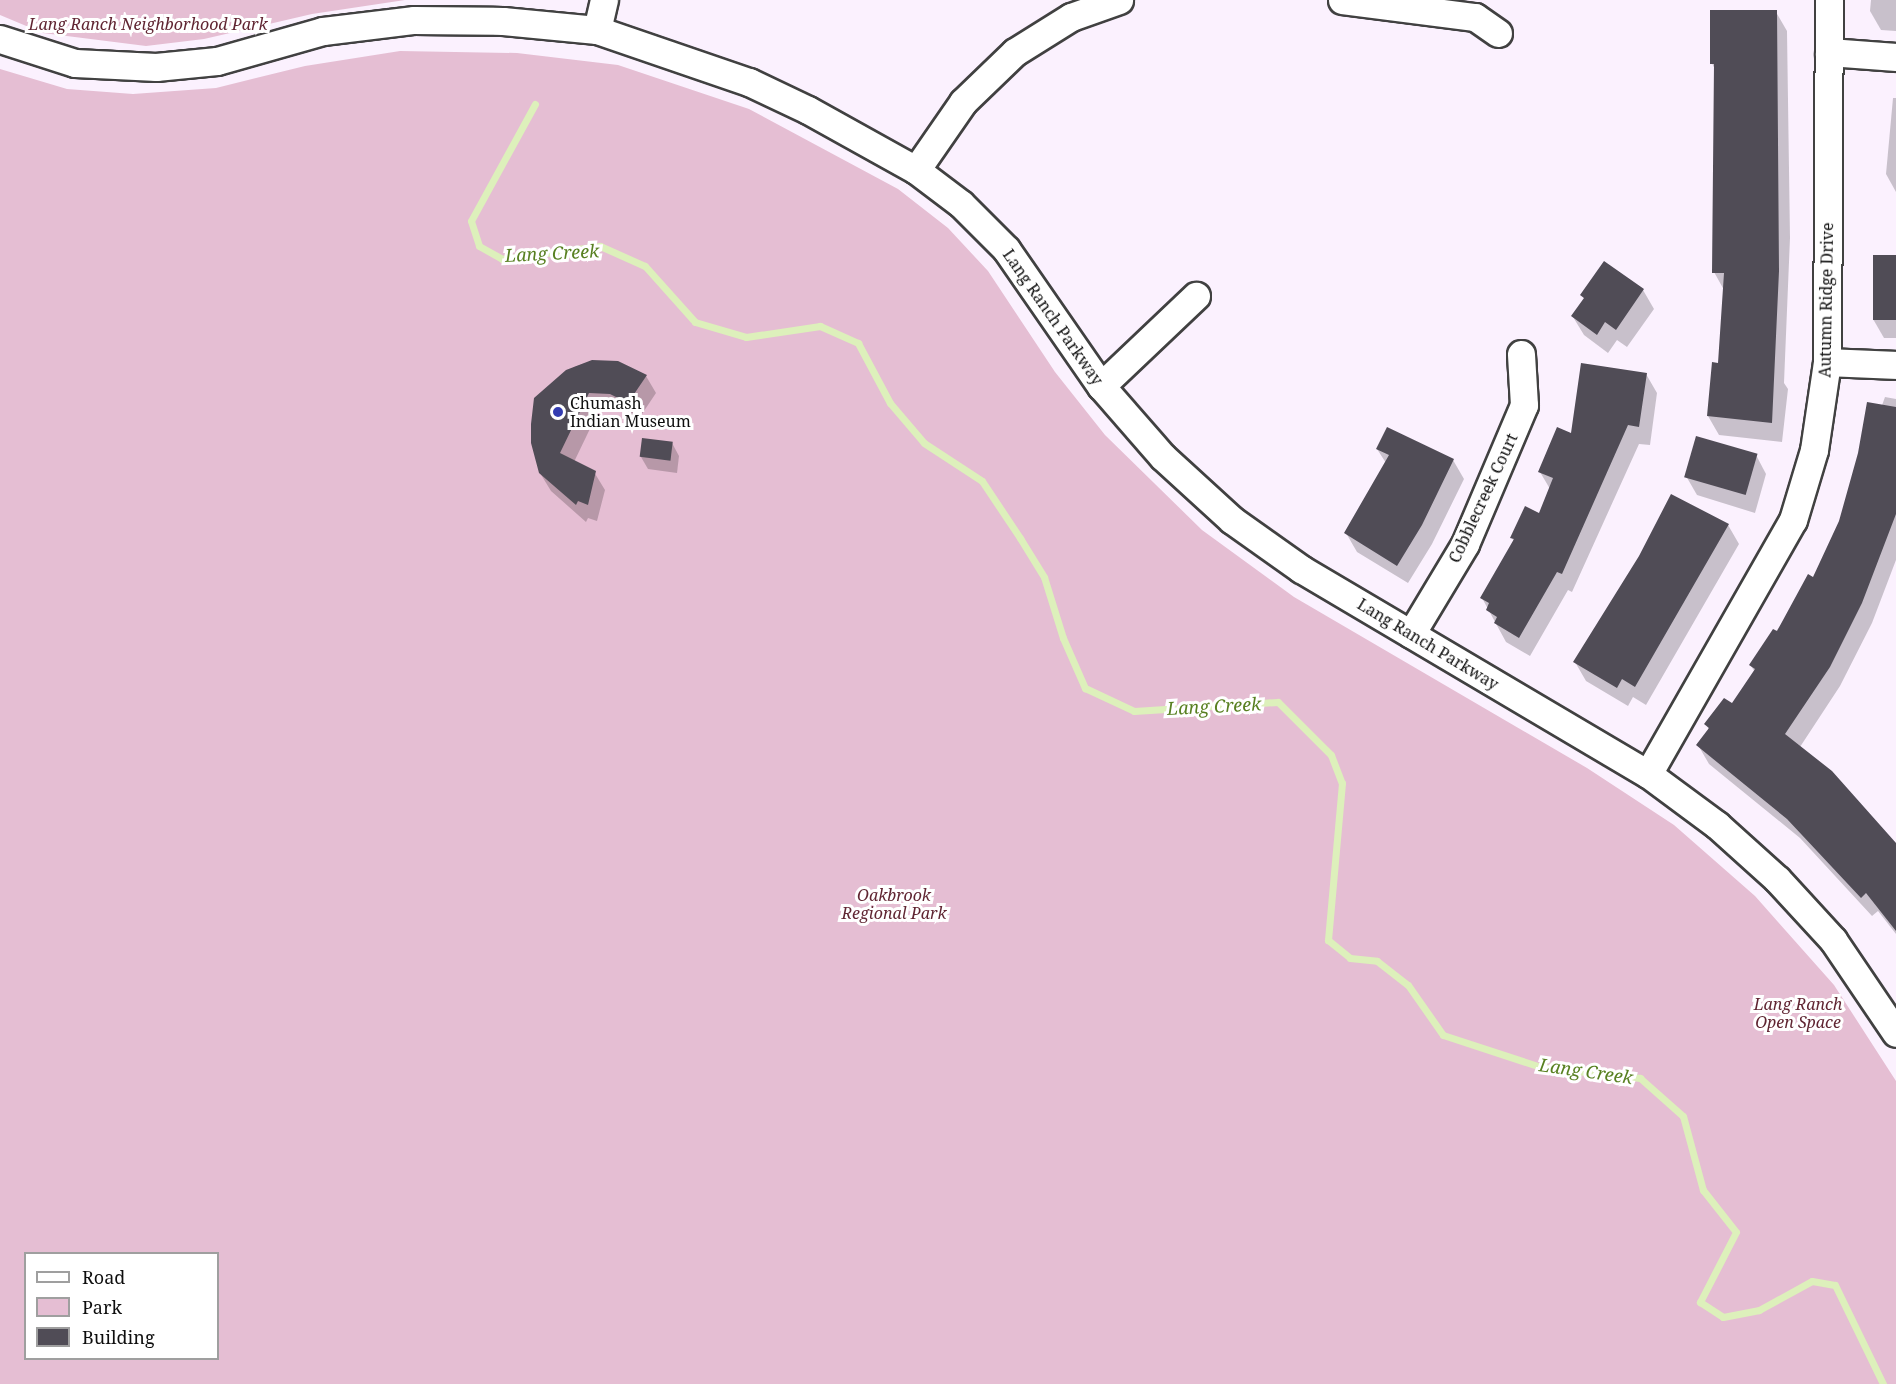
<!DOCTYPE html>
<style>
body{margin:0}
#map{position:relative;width:1896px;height:1384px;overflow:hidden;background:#fbf1fe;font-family:"Noto Serif",serif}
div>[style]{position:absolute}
.green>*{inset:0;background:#e5bed3}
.shadow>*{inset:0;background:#0003}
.stream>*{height:7px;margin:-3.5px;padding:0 3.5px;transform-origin:3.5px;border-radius:3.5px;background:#ddf0bb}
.building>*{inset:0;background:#504c56;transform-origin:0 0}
.roads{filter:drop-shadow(2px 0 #414141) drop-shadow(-2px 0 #414141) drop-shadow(0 2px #414141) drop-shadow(0 -2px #414141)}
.minor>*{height:27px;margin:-13.5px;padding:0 13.5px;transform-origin:13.5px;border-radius:13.5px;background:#fff}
.dots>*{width:16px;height:16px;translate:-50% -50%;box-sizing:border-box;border:3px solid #fff;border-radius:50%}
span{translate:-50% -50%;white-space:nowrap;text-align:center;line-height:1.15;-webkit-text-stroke:6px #fff;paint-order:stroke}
.park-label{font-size:16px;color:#602532;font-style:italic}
.street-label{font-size:16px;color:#0e0e0e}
.poi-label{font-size:16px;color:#0e0e0e}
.left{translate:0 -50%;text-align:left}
.water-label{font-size:18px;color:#588021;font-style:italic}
.legend{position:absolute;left:24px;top:1252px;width:195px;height:108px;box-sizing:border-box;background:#fff;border:2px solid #9f9f9f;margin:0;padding:8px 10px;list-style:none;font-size:18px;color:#0e0e0e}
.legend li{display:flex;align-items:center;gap:12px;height:30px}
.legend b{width:30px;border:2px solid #9f9f9f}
</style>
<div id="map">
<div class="green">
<div style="clip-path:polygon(0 0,405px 0,312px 14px,204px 39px,146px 46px,43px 33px,0 15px)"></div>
<div style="clip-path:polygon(evenodd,400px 51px,517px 53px,618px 65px,749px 109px,898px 189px,948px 228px,988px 271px,1055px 372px,1105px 435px,1202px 530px,1294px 597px,1587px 768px,1674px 825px,1755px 896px,1834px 985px,1896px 1081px,1896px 1384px,0 1384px,0 69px,67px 89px,133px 94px,216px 88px,305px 66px,400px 51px,26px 1254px,218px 1254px,218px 1358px,26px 1358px,26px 1254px)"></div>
</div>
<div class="shadow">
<div style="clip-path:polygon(1871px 0,1896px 0,1896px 31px,1881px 30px,1870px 11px)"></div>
<div style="clip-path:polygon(1776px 12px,1787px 31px,1790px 238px,1784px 383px,1788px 389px,1782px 442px,1719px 435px,1708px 416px,1720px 364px,1724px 290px,1714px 272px,1715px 70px,1712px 63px)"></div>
<div style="clip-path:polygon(1893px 98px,1896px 98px,1896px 192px,1886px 174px)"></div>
<div style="clip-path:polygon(1896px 257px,1896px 338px,1884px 338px,1873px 319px)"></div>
<div style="clip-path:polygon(1643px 290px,1654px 309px,1627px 347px,1617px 340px,1608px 353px,1584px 335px,1573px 317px,1585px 300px,1582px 295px)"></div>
<div style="clip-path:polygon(592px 361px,646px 376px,656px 393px,638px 420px,622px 411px,599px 410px,574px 462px,594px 472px,605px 490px,597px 521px,588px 518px,586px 522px,551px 491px,540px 473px,535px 399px,574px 367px)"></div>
<div style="clip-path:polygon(1646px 374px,1657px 393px,1650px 445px,1639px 444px,1572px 592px,1568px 590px,1530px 656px,1506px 642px,1482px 598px,1514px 542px,1512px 538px,1540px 515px,1550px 489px,1540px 472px,1572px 435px)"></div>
<div style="clip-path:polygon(1885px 397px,1896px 399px,1896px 560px,1872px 623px,1840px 686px,1800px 747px,1896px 848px,1896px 934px,1878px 911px,1872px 916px,1800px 838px,1709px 764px,1698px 745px,1709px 730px,1706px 724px,1732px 706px,1755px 672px,1751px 666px,1814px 579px,1840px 522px)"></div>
<div style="clip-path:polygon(672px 443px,679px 456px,677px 473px,648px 469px,641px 457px)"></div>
<div style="clip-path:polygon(1377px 449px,1453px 460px,1464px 479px,1432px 544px,1408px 583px,1357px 552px,1346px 533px,1386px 463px)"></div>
<div style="clip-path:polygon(1756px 455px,1766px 474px,1755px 513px,1697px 495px,1686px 476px)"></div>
<div style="clip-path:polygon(1728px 525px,1739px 544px,1646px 705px,1633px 697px,1628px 706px,1586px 681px,1575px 662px)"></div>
</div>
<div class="stream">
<div style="left:535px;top:104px;width:133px;rotate:118.7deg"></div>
<div style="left:471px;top:221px;width:26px;rotate:72deg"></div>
<div style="left:479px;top:246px;width:26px;rotate:29deg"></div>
<div style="left:502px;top:259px;width:99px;rotate:-7.6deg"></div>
<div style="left:600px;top:246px;width:49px;rotate:24deg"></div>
<div style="left:645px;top:266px;width:75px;rotate:48.2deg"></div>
<div style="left:695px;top:322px;width:53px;rotate:16.4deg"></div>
<div style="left:746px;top:337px;width:75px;rotate:-8.5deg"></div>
<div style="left:820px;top:326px;width:42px;rotate:24.1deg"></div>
<div style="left:858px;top:343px;width:68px;rotate:61.9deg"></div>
<div style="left:890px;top:403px;width:52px;rotate:49.6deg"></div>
<div style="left:924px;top:443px;width:69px;rotate:33.2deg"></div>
<div style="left:982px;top:481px;width:69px;rotate:56.3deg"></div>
<div style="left:1020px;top:538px;width:46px;rotate:58.4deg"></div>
<div style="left:1044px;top:577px;width:64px;rotate:72.7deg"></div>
<div style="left:1063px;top:638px;width:55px;rotate:66.3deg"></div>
<div style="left:1085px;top:688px;width:54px;rotate:25.1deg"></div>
<div style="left:1134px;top:711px;width:144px;rotate:-3.6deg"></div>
<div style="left:1278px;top:702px;width:75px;rotate:45deg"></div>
<div style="left:1331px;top:755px;width:30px;rotate:69deg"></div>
<div style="left:1342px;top:783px;width:158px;rotate:95.1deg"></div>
<div style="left:1328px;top:940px;width:28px;rotate:39deg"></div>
<div style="left:1350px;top:958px;width:27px;rotate:6deg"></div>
<div style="left:1377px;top:961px;width:39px;rotate:38deg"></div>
<div style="left:1408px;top:985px;width:61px;rotate:55deg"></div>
<div style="left:1443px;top:1035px;width:103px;rotate:18.1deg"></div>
<div style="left:1541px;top:1067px;width:100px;rotate:6.3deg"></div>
<div style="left:1640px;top:1078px;width:57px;rotate:41.5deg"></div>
<div style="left:1683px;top:1116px;width:77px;rotate:74.9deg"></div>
<div style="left:1703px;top:1190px;width:53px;rotate:51.8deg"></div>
<div style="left:1736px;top:1232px;width:79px;rotate:117.2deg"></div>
<div style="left:1700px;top:1302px;width:27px;rotate:33deg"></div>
<div style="left:1723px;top:1317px;width:37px;rotate:-11deg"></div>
<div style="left:1759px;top:1310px;width:60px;rotate:-28.7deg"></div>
<div style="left:1812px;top:1281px;width:23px;rotate:10deg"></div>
<div style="left:1835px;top:1285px;width:110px;rotate:64.1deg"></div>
</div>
<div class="building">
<div style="clip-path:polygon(1710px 10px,1777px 10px,1779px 271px,1772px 423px,1707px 416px,1712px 362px,1718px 363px,1724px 273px,1712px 273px,1714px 64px,1710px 64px)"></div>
<div style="left:1873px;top:255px;width:23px;height:65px"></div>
<div style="clip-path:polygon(1604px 261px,1644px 289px,1616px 330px,1605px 322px,1597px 335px,1571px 316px,1584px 298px,1580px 295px)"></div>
<div style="clip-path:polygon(592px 360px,618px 361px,647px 375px,628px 403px,610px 394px,589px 393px,560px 453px,596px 471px,588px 505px,578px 501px,576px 505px,539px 473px,531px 443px,531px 424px,534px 398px,566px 370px)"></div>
<div style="clip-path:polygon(1581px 363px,1647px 373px,1639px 427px,1628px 425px,1562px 574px,1557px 572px,1519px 638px,1494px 623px,1497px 617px,1486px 610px,1489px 603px,1480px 598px,1514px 539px,1510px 538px,1525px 506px,1539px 513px,1553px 478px,1538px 472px,1557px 427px,1571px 433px)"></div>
<div style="clip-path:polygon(1867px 402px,1896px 407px,1896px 514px,1862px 603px,1830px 667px,1785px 734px,1832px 771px,1896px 843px,1896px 931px,1866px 893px,1861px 898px,1787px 819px,1696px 745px,1709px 728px,1704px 724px,1724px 698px,1732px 703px,1755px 669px,1749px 665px,1773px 629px,1777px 631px,1808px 574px,1813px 577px,1839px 521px,1858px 453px)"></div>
<div style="clip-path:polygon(1387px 427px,1454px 459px,1422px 525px,1397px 566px,1344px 533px,1389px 455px,1376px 449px)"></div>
<div style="left:1696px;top:436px;width:64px;height:43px;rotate:16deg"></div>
<div style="left:642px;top:438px;width:31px;height:19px;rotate:7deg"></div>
<div style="clip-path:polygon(1671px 494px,1729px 524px,1635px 687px,1622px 679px,1617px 688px,1573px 662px,1639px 556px)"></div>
</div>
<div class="roads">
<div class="minor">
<div style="left:1342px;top:0;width:134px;rotate:7.3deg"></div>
<div style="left:1475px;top:17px;width:28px;rotate:35deg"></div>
<div style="left:597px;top:30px;width:31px;rotate:-77deg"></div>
<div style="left:0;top:39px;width:79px;rotate:17.7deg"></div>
<div style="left:75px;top:63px;width:81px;rotate:2.8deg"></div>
<div style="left:156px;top:67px;width:61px;rotate:-5.6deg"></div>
<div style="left:217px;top:61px;width:110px;rotate:-15.8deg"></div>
<div style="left:323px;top:31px;width:92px;rotate:-6.9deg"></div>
<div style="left:414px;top:20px;width:89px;rotate:0.6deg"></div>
<div style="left:503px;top:21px;width:94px;rotate:5.5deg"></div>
<div style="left:597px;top:30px;width:161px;rotate:18.9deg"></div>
<div style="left:749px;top:82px;width:65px;rotate:25.4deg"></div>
<div style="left:808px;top:110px;width:124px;rotate:29.1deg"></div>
<div style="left:916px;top:170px;width:56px;rotate:37.1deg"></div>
<div style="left:961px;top:204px;width:64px;rotate:45deg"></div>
<div style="left:1006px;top:249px;width:167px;rotate:55.3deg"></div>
<div style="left:1101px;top:386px;width:94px;rotate:48.9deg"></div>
<div style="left:1163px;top:457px;width:93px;rotate:42.4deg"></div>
<div style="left:1232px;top:520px;width:85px;rotate:35.4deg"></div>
<div style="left:1301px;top:569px;width:403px;rotate:30.6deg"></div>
<div style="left:1648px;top:774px;width:86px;rotate:36.5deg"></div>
<div style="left:1717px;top:825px;width:81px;rotate:42deg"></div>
<div style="left:1777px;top:879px;width:83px;rotate:47.4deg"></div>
<div style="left:1833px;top:940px;width:112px;rotate:55.9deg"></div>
<div style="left:1829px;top:52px;width:67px;rotate:4.3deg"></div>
<div style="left:916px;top:170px;width:83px;rotate:-55.3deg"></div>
<div style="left:963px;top:102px;width:72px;rotate:-43.9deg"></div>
<div style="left:1015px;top:52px;width:66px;rotate:-32deg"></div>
<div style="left:1071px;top:17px;width:51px;rotate:-19.5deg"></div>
<div style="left:1827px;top:362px;width:69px;rotate:2.5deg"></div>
<div style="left:1101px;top:386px;width:131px;rotate:-43.5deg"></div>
<div style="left:1411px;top:634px;width:105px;rotate:-59deg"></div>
<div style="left:1465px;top:544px;width:151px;rotate:-67deg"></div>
<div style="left:1524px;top:405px;width:51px;rotate:-93.4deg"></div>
<div style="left:1648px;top:774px;width:292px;rotate:-60.3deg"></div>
<div style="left:1793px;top:520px;width:73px;rotate:-73.3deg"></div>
<div style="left:1814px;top:450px;width:89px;rotate:-81.6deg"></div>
<div style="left:1827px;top:362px;width:362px;rotate:-89.7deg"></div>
</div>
</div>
<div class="dots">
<div style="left:558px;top:412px;background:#343cb1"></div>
</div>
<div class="park-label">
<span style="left:148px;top:24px">Lang Ranch Neighborhood Park</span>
<span style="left:894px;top:904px">Oakbrook<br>Regional Park</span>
<span style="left:1798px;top:1013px">Lang Ranch<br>Open Space</span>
</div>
<div class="street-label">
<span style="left:1826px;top:300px;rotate:-89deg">Autumn Ridge Drive</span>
<span style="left:1053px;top:317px;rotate:55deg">Lang Ranch Parkway</span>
<span style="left:1483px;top:498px;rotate:-65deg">Cobblecreek Court</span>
<span style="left:1428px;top:644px;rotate:31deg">Lang Ranch Parkway</span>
</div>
<div class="poi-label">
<span class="left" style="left:570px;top:412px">Chumash<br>Indian Museum</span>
</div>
<div class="water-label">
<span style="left:552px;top:253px;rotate:-3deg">Lang Creek</span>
<span style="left:1214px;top:706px;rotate:-3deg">Lang Creek</span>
<span style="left:1586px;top:1071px;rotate:8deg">Lang Creek</span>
</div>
<ul class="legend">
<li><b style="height:8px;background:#fff"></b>Road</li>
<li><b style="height:16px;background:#e5bed3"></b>Park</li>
<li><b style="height:16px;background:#504c56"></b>Building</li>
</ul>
</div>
